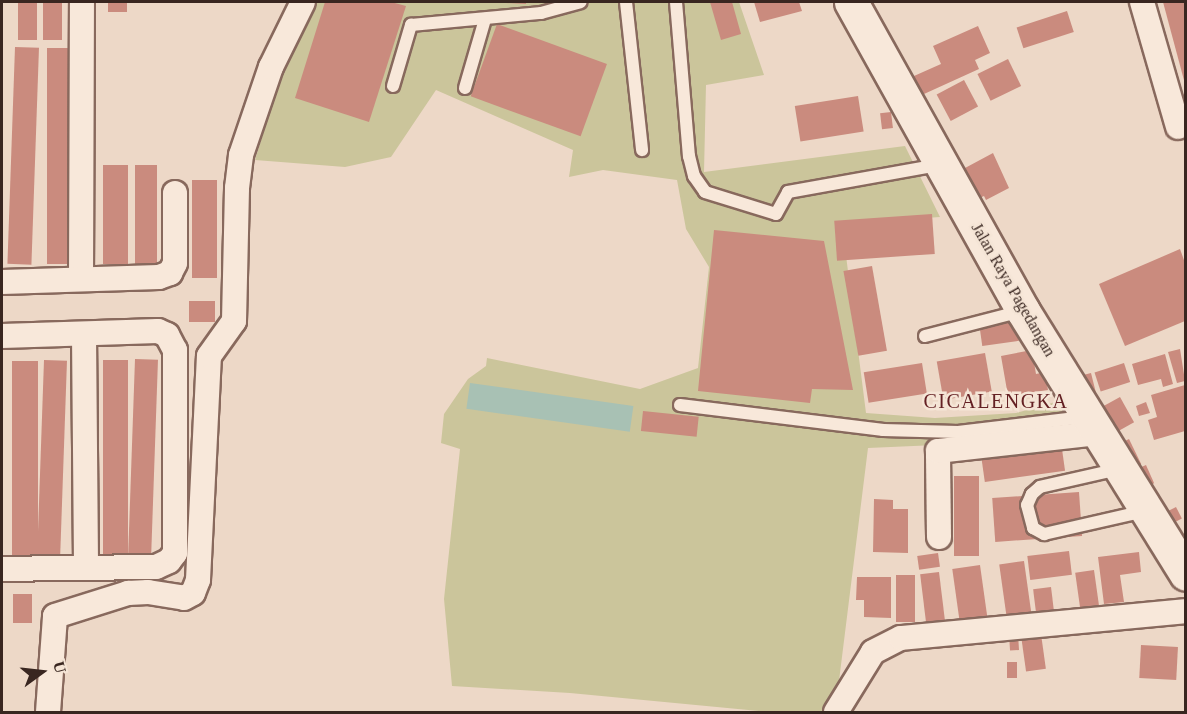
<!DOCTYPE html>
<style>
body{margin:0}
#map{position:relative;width:1187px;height:714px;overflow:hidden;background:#edd8c7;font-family:Georgia,serif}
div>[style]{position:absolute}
.green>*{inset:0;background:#cbc59b}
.water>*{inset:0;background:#a8c1b4;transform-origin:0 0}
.building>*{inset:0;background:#ca8b7e;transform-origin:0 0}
.roads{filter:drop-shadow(2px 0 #88695d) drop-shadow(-2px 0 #88695d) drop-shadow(0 2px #88695d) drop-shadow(0 -2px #88695d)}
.lane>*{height:12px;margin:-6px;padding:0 6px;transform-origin:6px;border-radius:6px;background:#f8e8da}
.street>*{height:24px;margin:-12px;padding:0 12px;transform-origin:12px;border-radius:12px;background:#f8e8da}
.secondary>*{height:33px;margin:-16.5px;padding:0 16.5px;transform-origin:16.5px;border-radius:16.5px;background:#f8e8da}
span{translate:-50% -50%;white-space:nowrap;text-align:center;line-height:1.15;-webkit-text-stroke:5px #f5e5d6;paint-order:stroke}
.street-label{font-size:16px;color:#392620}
.quarter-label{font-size:20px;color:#642023;letter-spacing:1.5px}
.frame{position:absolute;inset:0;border:3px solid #392620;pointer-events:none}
.north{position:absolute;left:12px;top:642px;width:60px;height:60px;-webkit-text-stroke:4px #f5e5d6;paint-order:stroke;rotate:75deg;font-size:16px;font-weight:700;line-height:24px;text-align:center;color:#392620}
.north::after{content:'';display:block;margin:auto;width:21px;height:27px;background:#392620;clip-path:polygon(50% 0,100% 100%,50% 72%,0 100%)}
</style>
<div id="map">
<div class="green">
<div style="clip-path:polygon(316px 2px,739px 2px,764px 75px,706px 85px,704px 172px,905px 146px,940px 217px,842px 224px,866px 413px,935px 418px,1016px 413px,1063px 400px,1078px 428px,959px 444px,868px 448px,837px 697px,827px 712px,770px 712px,570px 693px,452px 686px,444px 599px,460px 449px,441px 443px,444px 414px,468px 379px,486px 366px,487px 358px,640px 389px,698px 368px,709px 267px,686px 229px,677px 180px,603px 170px,569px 177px,573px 150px,436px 90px,391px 157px,345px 167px,255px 160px,284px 65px)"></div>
</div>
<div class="water">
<div style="left:470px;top:383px;width:165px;height:26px;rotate:8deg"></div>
</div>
<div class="building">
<div style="left:18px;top:2px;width:19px;height:38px"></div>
<div style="left:43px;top:2px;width:19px;height:38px"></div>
<div style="left:108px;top:2px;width:19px;height:10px"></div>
<div style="clip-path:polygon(325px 2px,391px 2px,406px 6px,369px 122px,295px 98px)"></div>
<div style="clip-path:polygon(506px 2px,526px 2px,526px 4px,506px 3px)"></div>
<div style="clip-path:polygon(710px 2px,732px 2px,741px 34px,721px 40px)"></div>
<div style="clip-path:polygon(754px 2px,799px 2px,802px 11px,760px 22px)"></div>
<div style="clip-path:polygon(1163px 2px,1185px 2px,1185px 84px)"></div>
<div style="left:1067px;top:11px;width:22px;height:53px;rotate:72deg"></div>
<div style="left:497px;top:24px;width:117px;height:77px;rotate:20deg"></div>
<div style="clip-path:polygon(978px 26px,990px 53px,975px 60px,979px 69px,913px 99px,905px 80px,941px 64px,933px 46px)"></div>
<div style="left:15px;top:47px;width:24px;height:217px;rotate:2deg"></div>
<div style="left:47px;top:48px;width:22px;height:216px"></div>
<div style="left:1008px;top:59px;width:30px;height:34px;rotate:64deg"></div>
<div style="left:964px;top:80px;width:30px;height:31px;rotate:62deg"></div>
<div style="left:858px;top:96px;width:36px;height:64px;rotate:81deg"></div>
<div style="left:891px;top:112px;width:16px;height:11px;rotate:83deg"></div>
<div style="clip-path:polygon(993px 153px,1009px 188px,986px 200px,984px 196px,966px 204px,952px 175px)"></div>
<div style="left:103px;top:165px;width:25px;height:99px"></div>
<div style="left:135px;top:165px;width:22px;height:99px"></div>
<div style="left:192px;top:180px;width:25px;height:98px"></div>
<div style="left:932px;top:214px;width:40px;height:98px;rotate:86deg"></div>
<div style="clip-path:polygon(714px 230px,824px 241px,853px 390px,812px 389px,810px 403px,698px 391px)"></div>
<div style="clip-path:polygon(1180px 249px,1185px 263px,1185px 321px,1125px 346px,1099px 284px)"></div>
<div style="left:872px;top:266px;width:86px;height:29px;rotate:80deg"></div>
<div style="left:189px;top:301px;width:26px;height:21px"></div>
<div style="left:1016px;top:320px;width:21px;height:37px;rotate:82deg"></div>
<div style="clip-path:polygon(1180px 349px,1185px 381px,1177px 383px,1168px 352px)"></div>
<div style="clip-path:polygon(1032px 350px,1036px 374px,1045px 372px,1048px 390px,1008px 396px,1001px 356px)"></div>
<div style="left:985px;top:353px;width:39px;height:49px;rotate:80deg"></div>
<div style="clip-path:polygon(1165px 354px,1173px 384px,1163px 387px,1161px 379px,1138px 385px,1132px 364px)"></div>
<div style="left:135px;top:359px;width:23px;height:194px;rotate:2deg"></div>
<div style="left:44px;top:360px;width:23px;height:194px;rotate:2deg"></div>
<div style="left:103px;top:360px;width:25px;height:196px"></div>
<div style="left:12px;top:361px;width:26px;height:196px"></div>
<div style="left:922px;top:363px;width:31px;height:59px;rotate:81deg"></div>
<div style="left:1124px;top:363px;width:20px;height:31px;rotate:72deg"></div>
<div style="left:1091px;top:373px;width:25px;height:11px;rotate:76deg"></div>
<div style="clip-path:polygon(1185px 385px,1185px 431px,1154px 440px,1148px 420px,1157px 417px,1151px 395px)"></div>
<div style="left:1120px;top:397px;width:29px;height:27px;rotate:61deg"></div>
<div style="clip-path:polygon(1146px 402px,1150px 413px,1139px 416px,1136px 406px)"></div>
<div style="left:643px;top:411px;width:56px;height:20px;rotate:6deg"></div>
<div style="left:1129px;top:439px;width:28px;height:12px;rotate:64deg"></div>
<div style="left:1061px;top:442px;width:29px;height:81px;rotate:82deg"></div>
<div style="left:1146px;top:465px;width:20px;height:14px;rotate:66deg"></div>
<div style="left:954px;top:476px;width:25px;height:80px"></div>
<div style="left:1079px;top:492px;width:44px;height:87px;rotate:86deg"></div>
<div style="clip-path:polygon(874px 499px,893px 500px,893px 509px,908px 509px,908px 553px,873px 552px)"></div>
<div style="left:1176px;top:507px;width:13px;height:20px;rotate:63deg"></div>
<div style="left:1069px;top:551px;width:24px;height:42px;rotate:83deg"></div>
<div style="clip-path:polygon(1139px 552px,1141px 572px,1120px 575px,1124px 602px,1104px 604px,1098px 557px)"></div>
<div style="left:938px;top:553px;width:14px;height:21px;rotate:82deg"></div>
<div style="left:1024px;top:561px;width:52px;height:25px;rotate:82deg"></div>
<div style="left:980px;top:565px;width:52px;height:28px;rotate:82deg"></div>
<div style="left:1094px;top:570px;width:44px;height:19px;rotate:82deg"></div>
<div style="left:939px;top:572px;width:49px;height:19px;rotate:83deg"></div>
<div style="left:896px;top:575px;width:19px;height:47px"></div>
<div style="clip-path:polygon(857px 577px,891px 577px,891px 618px,864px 617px,864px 600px,856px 600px)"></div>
<div style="left:1051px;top:587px;width:32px;height:18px;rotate:83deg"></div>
<div style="left:13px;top:594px;width:19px;height:29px"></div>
<div style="left:1041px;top:634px;width:35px;height:20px;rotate:82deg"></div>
<div style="left:1018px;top:635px;width:15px;height:9px;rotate:86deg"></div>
<div style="left:1141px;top:645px;width:37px;height:33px;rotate:3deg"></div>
<div style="left:1007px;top:662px;width:10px;height:16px"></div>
</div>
<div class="roads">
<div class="lane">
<div style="left:626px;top:2px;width:149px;rotate:83.8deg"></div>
<div style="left:676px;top:2px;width:155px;rotate:85.2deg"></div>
<div style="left:689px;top:156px;width:21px;rotate:76deg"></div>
<div style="left:694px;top:176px;width:19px;rotate:55deg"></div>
<div style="left:705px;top:192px;width:74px;rotate:17.2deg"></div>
<div style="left:776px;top:214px;width:25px;rotate:-61deg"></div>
<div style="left:788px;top:192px;width:152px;rotate:-10.2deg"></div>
<div style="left:393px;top:86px;width:64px;rotate:-73.6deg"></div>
<div style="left:411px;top:25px;width:131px;rotate:-5.3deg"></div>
<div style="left:541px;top:13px;width:41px;rotate:-15.4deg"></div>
<div style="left:465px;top:88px;width:72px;rotate:-73.8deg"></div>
<div style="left:925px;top:336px;width:100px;rotate:-14.5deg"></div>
<div style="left:680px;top:405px;width:205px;rotate:7deg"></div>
<div style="left:883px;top:430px;width:75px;rotate:1.5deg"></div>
<div style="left:958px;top:432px;width:127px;rotate:-6.8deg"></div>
<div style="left:1119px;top:469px;width:81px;rotate:167.2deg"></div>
<div style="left:1040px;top:487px;width:11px;rotate:139deg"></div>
<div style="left:1032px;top:494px;width:12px;rotate:114deg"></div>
<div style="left:1027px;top:505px;width:24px;rotate:75deg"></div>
<div style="left:1033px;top:528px;width:13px;rotate:29deg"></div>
<div style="left:1044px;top:534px;width:104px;rotate:-12.8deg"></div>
</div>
<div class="street">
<div style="left:1142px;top:2px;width:130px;rotate:73.9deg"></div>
<div style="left:81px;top:279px;width:277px;rotate:-89.8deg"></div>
<div style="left:2px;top:282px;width:157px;rotate:-1.8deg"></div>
<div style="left:159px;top:277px;width:12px;rotate:-20deg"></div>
<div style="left:170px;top:273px;width:11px;rotate:-63deg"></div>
<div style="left:175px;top:263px;width:70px;rotate:-90deg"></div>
<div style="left:84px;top:334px;width:234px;rotate:89.5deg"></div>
<div style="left:2px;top:336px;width:156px;rotate:-1.8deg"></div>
<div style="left:158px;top:331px;width:10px;rotate:24deg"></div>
<div style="left:167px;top:335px;width:17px;rotate:62deg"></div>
<div style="left:175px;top:350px;width:203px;rotate:90deg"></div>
<div style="left:175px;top:553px;width:10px;rotate:127deg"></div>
<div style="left:169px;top:561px;width:14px;rotate:155deg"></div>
<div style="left:156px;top:567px;width:154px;rotate:179.3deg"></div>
<div style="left:939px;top:537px;width:86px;rotate:-90.7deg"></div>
<div style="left:938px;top:451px;width:162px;rotate:-6.4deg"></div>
<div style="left:48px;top:712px;width:96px;rotate:-85.8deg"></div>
<div style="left:55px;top:616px;width:77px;rotate:-17.5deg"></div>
<div style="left:128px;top:593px;width:20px;rotate:-3deg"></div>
<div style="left:148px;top:592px;width:36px;rotate:9deg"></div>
<div style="left:184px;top:598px;width:10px;rotate:-29deg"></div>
<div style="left:193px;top:593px;width:14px;rotate:-69deg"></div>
<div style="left:198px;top:580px;width:224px;rotate:-87.2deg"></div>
<div style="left:209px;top:356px;width:43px;rotate:-54.5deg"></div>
<div style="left:234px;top:321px;width:133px;rotate:-88.7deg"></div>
<div style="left:237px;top:188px;width:33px;rotate:-83deg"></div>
<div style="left:241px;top:155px;width:93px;rotate:-71.2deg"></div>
<div style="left:271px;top:67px;width:72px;rotate:-63.8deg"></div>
<div style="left:836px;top:712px;width:70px;rotate:-58.3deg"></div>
<div style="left:873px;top:652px;width:31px;rotate:-27deg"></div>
<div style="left:901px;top:638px;width:286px;rotate:-5.4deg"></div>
</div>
<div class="secondary">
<div style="left:851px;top:2px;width:354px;rotate:60.9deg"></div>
<div style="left:1023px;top:311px;width:309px;rotate:58.2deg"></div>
</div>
</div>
<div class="street-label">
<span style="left:1013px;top:290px;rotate:60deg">Jalan Raya Pagedangan</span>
</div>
<div class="quarter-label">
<span style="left:996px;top:401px">CICALENGKA</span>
</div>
<div class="frame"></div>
<div class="north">U</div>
</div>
